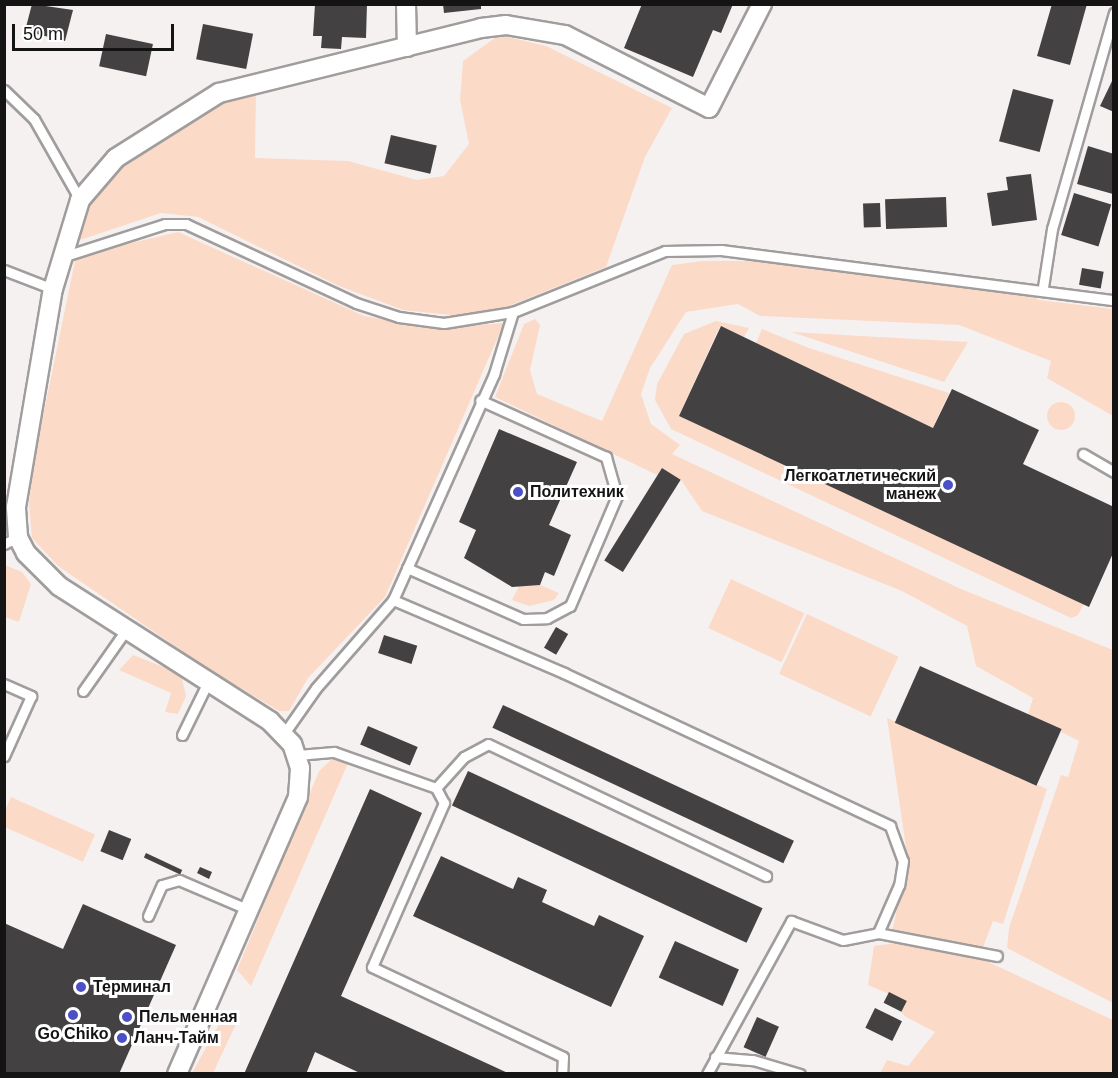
<!DOCTYPE html>
<meta charset="utf-8">
<style>
body{margin:0}
#map{position:relative;width:1118px;height:1078px;overflow:hidden;background:#f6f1f1;font-family:Helvetica,sans-serif}
div>[style]{position:absolute}
.green>*{inset:0;background:#fcdac8;transform-origin:0 0}
.round{border-radius:50%}
.building>*{inset:0;background:#444142;transform-origin:0 0}
.roads{filter:drop-shadow(2px 0 #a19d9d) drop-shadow(-2px 0 #a19d9d) drop-shadow(0 2px #a19d9d) drop-shadow(0 -2px #a19d9d)}
.lane>*{height:9px;margin:-4.5px;padding:0 4.5px;transform-origin:4.5px;border-radius:4.5px;background:#fff}
.street>*{height:18px;margin:-9px;padding:0 9px;transform-origin:9px;border-radius:9px;background:#fff}
.dots>*{width:16px;height:16px;translate:-50% -50%;box-sizing:border-box;border:3px solid #fff;border-radius:50%}
span{translate:-50% -50%;white-space:nowrap;text-align:center;line-height:1.15;-webkit-text-stroke:6px #fff;paint-order:stroke}
.poi-label{font-size:16px;color:#151414;font-weight:700}
.right{translate:-100% -50%;text-align:right}
.left{translate:0 -50%;text-align:left}
.frame{position:absolute;inset:0;border:6px solid #151414;pointer-events:none}
.scale{position:absolute;left:12px;top:24px;width:162px;height:27px;box-sizing:border-box;border:3px solid #151414;border-top:0;padding-left:8px;font-size:18px;line-height:21px;white-space:nowrap;color:#151414;-webkit-text-stroke:4px #fff;paint-order:stroke}
</style>
<div id="map">
<div class="green">
<div style="clip-path:polygon(499px 35px,546px 46px,672px 108px,645px 157px,606px 267px,501px 309px,460px 316px,403px 310px,339px 286px,198px 217px,161px 213px,71px 243px,76px 226px,116px 168px,208px 105px,256px 90px,255px 158px,348px 161px,417px 180px,444px 176px,469px 144px,460px 100px,463px 61px)"></div>
<div style="clip-path:polygon(178px 232px,364px 316px,434px 328px,504px 323px,385px 597px,308px 678px,289px 711px,279px 711px,207px 668px,58px 566px,32px 538px,29px 504px,34px 460px,76px 256px)"></div>
<div style="clip-path:polygon(703px 261px,772px 261px,1024px 291px,1039px 300px,1113px 309px,1113px 416px,1047px 378px,1051px 361px,959px 325px,760px 316px,738px 304px,686px 312px,650px 368px,641px 394px,651px 424px,680px 445px,672px 454px,961px 589px,1113px 650px,1113px 1003px,1007px 948px,1009px 928px,1061px 775px,1068px 777px,1079px 741px,1028px 715px,1033px 698px,976px 666px,967px 626px,902px 591px,702px 511px,681px 480px,662px 468px,657px 475px,495px 397px,524px 324px,535px 319px,540px 325px,530px 370px,537px 394px,602px 421px,672px 265px)"></div>
<div style="clip-path:polygon(716px 321px,749px 328px,744px 337px,720px 326px,679px 416px,1084px 604px,1078px 615px,1071px 618px,671px 429px,655px 400px,657px 384px,684px 334px)"></div>
<div style="clip-path:polygon(762px 329px,809px 348px,949px 393px,933px 428px,756px 343px)"></div>
<div style="clip-path:polygon(791px 332px,968px 342px,944px 382px)"></div>
<div class="round" style="left:1047px;top:402px;width:28px;height:28px"></div>
<div style="clip-path:polygon(5px 565px,22px 572px,31px 584px,19px 622px,5px 617px)"></div>
<div style="left:731px;top:579px;width:81px;height:54px;rotate:25deg"></div>
<div style="clip-path:polygon(540px 585px,559px 593px,554px 600px,529px 606px,512px 600px,519px 586px)"></div>
<div style="left:807px;top:614px;width:101px;height:66px;rotate:25deg"></div>
<div style="clip-path:polygon(133px 655px,181px 674px,186px 696px,178px 714px,165px 712px,171px 693px,119px 670px)"></div>
<div style="clip-path:polygon(887px 718px,1047px 789px,1003px 924px,993px 921px,982px 950px,892px 931px,908px 861px)"></div>
<div style="clip-path:polygon(333px 758px,349px 761px,251px 986px,237px 970px,319px 771px)"></div>
<div style="left:11px;top:797px;width:92px;height:30px;rotate:24deg"></div>
<div style="clip-path:polygon(904px 942px,986px 961px,1113px 1020px,1113px 1073px,880px 1073px,887px 1060px,908px 1066px,935px 1032px,906px 1017px,901px 1012px,906px 1001px,868px 985px,874px 946px)"></div>
<div style="clip-path:polygon(220px 1022px,236px 1024px,213px 1073px,192px 1073px)"></div>
</div>
<div class="building">
<div style="clip-path:polygon(32px 4px,73px 10px,65px 41px,25px 31px)"></div>
<div style="clip-path:polygon(315px 4px,367px 4px,366px 38px,342px 37px,341px 49px,321px 48px,322px 36px,313px 36px)"></div>
<div style="clip-path:polygon(443px 4px,481px 4px,481px 9px,444px 13px)"></div>
<div style="clip-path:polygon(642px 4px,733px 4px,721px 33px,713px 30px,693px 77px,624px 48px)"></div>
<div style="clip-path:polygon(1052px 4px,1087px 4px,1070px 65px,1037px 56px)"></div>
<div style="left:203px;top:24px;width:51px;height:36px;rotate:11deg"></div>
<div style="left:106px;top:34px;width:48px;height:33px;rotate:12deg"></div>
<div style="clip-path:polygon(1114px 77px,1114px 112px,1100px 106px)"></div>
<div style="left:1013px;top:89px;width:42px;height:54px;rotate:15deg"></div>
<div style="left:391px;top:135px;width:47px;height:29px;rotate:13deg"></div>
<div style="clip-path:polygon(1088px 146px,1114px 154px,1113px 194px,1077px 184px)"></div>
<div style="clip-path:polygon(1031px 174px,1037px 220px,992px 226px,987px 193px,1008px 190px,1006px 177px)"></div>
<div style="left:1074px;top:193px;width:39px;height:44px;rotate:17deg"></div>
<div style="left:946px;top:197px;width:30px;height:61px;rotate:88deg"></div>
<div style="left:880px;top:203px;width:24px;height:17px;rotate:88deg"></div>
<div style="left:1082px;top:268px;width:22px;height:17px;rotate:10deg"></div>
<div style="clip-path:polygon(721px 326px,933px 428px,952px 389px,1039px 430px,1023px 464px,1114px 507px,1114px 551px,1089px 607px,679px 416px)"></div>
<div style="clip-path:polygon(499px 429px,577px 462px,549px 525px,571px 535px,554px 576px,545px 572px,540px 585px,512px 587px,464px 558px,476px 530px,459px 522px)"></div>
<div style="left:662px;top:468px;width:22px;height:109px;rotate:32deg"></div>
<div style="left:556px;top:627px;width:14px;height:24px;rotate:30deg"></div>
<div style="left:384px;top:635px;width:35px;height:19px;rotate:18deg"></div>
<div style="left:920px;top:666px;width:155px;height:62px;rotate:24deg"></div>
<div style="left:503px;top:705px;width:321px;height:25px;rotate:25deg"></div>
<div style="left:368px;top:726px;width:54px;height:20px;rotate:23deg"></div>
<div style="left:468px;top:771px;width:325px;height:38px;rotate:25deg"></div>
<div style="clip-path:polygon(370px 789px,422px 813px,341px 996px,510px 1074px,362px 1074px,315px 1052px,306px 1074px,244px 1074px)"></div>
<div style="left:109px;top:830px;width:24px;height:23px;rotate:22deg"></div>
<div style="left:146px;top:853px;width:40px;height:5px;rotate:25deg"></div>
<div style="clip-path:polygon(441px 856px,513px 889px,518px 877px,547px 890px,542px 902px,594px 926px,599px 915px,644px 936px,611px 1007px,413px 916px)"></div>
<div style="clip-path:polygon(200px 867px,212px 872px,209px 879px,197px 873px)"></div>
<div style="clip-path:polygon(83px 904px,176px 945px,119px 1074px,4px 1074px,4px 923px,63px 949px)"></div>
<div style="left:675px;top:941px;width:70px;height:40px;rotate:24deg"></div>
<div style="left:889px;top:992px;width:20px;height:12px;rotate:27deg"></div>
<div style="left:875px;top:1008px;width:30px;height:22px;rotate:26deg"></div>
<div style="left:757px;top:1017px;width:24px;height:33px;rotate:24deg"></div>
</div>
<div class="roads">
<div class="lane">
<div style="left:4px;top:90px;width:42px;rotate:44deg"></div>
<div style="left:34px;top:119px;width:93px;rotate:60.4deg"></div>
<div style="left:62px;top:257px;width:108px;rotate:-17.8deg"></div>
<div style="left:165px;top:224px;width:21px"></div>
<div style="left:186px;top:224px;width:187px;rotate:24.9deg"></div>
<div style="left:356px;top:303px;width:45px;rotate:18deg"></div>
<div style="left:399px;top:317px;width:45px;rotate:7.6deg"></div>
<div style="left:444px;top:323px;width:70px;rotate:-9.1deg"></div>
<div style="left:4px;top:270px;width:53px;rotate:21.2deg"></div>
<div style="left:1043px;top:287px;width:59px;rotate:-81.2deg"></div>
<div style="left:1052px;top:229px;width:225px;rotate:-74deg"></div>
<div style="left:1083px;top:454px;width:36px;rotate:30deg"></div>
<div style="left:4px;top:544px;width:16px;rotate:-27deg"></div>
<div style="left:407px;top:568px;width:127px;rotate:23.7deg"></div>
<div style="left:523px;top:619px;width:24px;rotate:-2deg"></div>
<div style="left:547px;top:618px;width:26px;rotate:-28deg"></div>
<div style="left:570px;top:606px;width:120px;rotate:-66.9deg"></div>
<div style="left:617px;top:496px;width:41px;rotate:-105.8deg"></div>
<div style="left:606px;top:457px;width:138px;rotate:-155.7deg"></div>
<div style="left:393px;top:600px;width:186px;rotate:23.1deg"></div>
<div style="left:564px;top:673px;width:360px;rotate:25.1deg"></div>
<div style="left:890px;top:826px;width:37px;rotate:70deg"></div>
<div style="left:903px;top:861px;width:24px;rotate:99deg"></div>
<div style="left:899px;top:885px;width:52px;rotate:113.6deg"></div>
<div style="left:4px;top:684px;width:30px;rotate:24deg"></div>
<div style="left:31px;top:696px;width:66px;rotate:114.2deg"></div>
<div style="left:83px;top:691px;width:75px;rotate:-54.8deg"></div>
<div style="left:182px;top:735px;width:59px;rotate:-63.9deg"></div>
<div style="left:283px;top:735px;width:57px;rotate:-54.9deg"></div>
<div style="left:316px;top:688px;width:117px;rotate:-48.8deg"></div>
<div style="left:393px;top:600px;width:248px;rotate:-65.9deg"></div>
<div style="left:494px;top:374px;width:65px;rotate:-73deg"></div>
<div style="left:513px;top:312px;width:164px;rotate:-21.9deg"></div>
<div style="left:665px;top:251px;width:56px;rotate:-1deg"></div>
<div style="left:721px;top:250px;width:396px;rotate:7.3deg"></div>
<div style="left:298px;top:755px;width:36px;rotate:-5deg"></div>
<div style="left:334px;top:752px;width:108px;rotate:19.4deg"></div>
<div style="left:436px;top:788px;width:42px;rotate:-47.9deg"></div>
<div style="left:464px;top:757px;width:27px;rotate:-28deg"></div>
<div style="left:488px;top:744px;width:308px;rotate:25.4deg"></div>
<div style="left:436px;top:788px;width:17px;rotate:62deg"></div>
<div style="left:444px;top:803px;width:179px;rotate:113.7deg"></div>
<div style="left:372px;top:967px;width:211px;rotate:25.2deg"></div>
<div style="left:563px;top:1057px;width:17px;rotate:93deg"></div>
<div style="left:148px;top:916px;width:34px;rotate:-66deg"></div>
<div style="left:162px;top:885px;width:18px;rotate:-16deg"></div>
<div style="left:179px;top:880px;width:76px;rotate:23.2deg"></div>
<div style="left:715px;top:1057px;width:38px;rotate:5deg"></div>
<div style="left:753px;top:1060px;width:49px;rotate:16.6deg"></div>
<div style="left:707px;top:1074px;width:175px;rotate:-61.2deg"></div>
<div style="left:791px;top:921px;width:55px;rotate:20.1deg"></div>
<div style="left:843px;top:940px;width:36px;rotate:-11deg"></div>
<div style="left:878px;top:933px;width:121px;rotate:10.9deg"></div>
</div>
<div class="street">
<div style="left:406px;top:4px;width:43px;rotate:88.7deg"></div>
<div style="left:177px;top:1074px;width:302px;rotate:-66.4deg"></div>
<div style="left:298px;top:797px;width:29px;rotate:-86deg"></div>
<div style="left:300px;top:768px;width:25px;rotate:-108deg"></div>
<div style="left:292px;top:744px;width:32px;rotate:-134deg"></div>
<div style="left:270px;top:721px;width:250px;rotate:-147.4deg"></div>
<div style="left:59px;top:586px;width:47px;rotate:-135deg"></div>
<div style="left:26px;top:553px;width:18px;rotate:-117deg"></div>
<div style="left:18px;top:537px;width:30px;rotate:-94deg"></div>
<div style="left:16px;top:507px;width:221px;rotate:-80.4deg"></div>
<div style="left:53px;top:289px;width:93px;rotate:-73.1deg"></div>
<div style="left:80px;top:200px;width:55px;rotate:-49.4deg"></div>
<div style="left:116px;top:158px;width:122px;rotate:-32.3deg"></div>
<div style="left:219px;top:93px;width:270px;rotate:-13.9deg"></div>
<div style="left:481px;top:28px;width:25px;rotate:-7deg"></div>
<div style="left:506px;top:25px;width:60px;rotate:9.6deg"></div>
<div style="left:565px;top:35px;width:161px;rotate:26.9deg"></div>
<div style="left:709px;top:108px;width:117px;rotate:-63deg"></div>
</div>
</div>
<div class="dots">
<div style="left:948px;top:485px;background:#4c50c6"></div>
<div style="left:518px;top:492px;background:#4c50c6"></div>
<div style="left:81px;top:987px;background:#4c50c6"></div>
<div style="left:73px;top:1015px;background:#4c50c6"></div>
<div style="left:127px;top:1017px;background:#4c50c6"></div>
<div style="left:122px;top:1038px;background:#4c50c6"></div>
</div>
<div class="poi-label">
<span class="right" style="left:936px;top:485px">Легкоатлетический<br>манеж</span>
<span class="left" style="left:530px;top:492px">Политехник</span>
<span class="left" style="left:93px;top:987px">Терминал</span>
<span class="left" style="left:139px;top:1017px">Пельменная</span>
<span style="left:73px;top:1034px">Go Chiko</span>
<span class="left" style="left:134px;top:1038px">Ланч-Тайм</span>
</div>
<div class="frame"></div>
<div class="scale">50 m</div>
</div>
